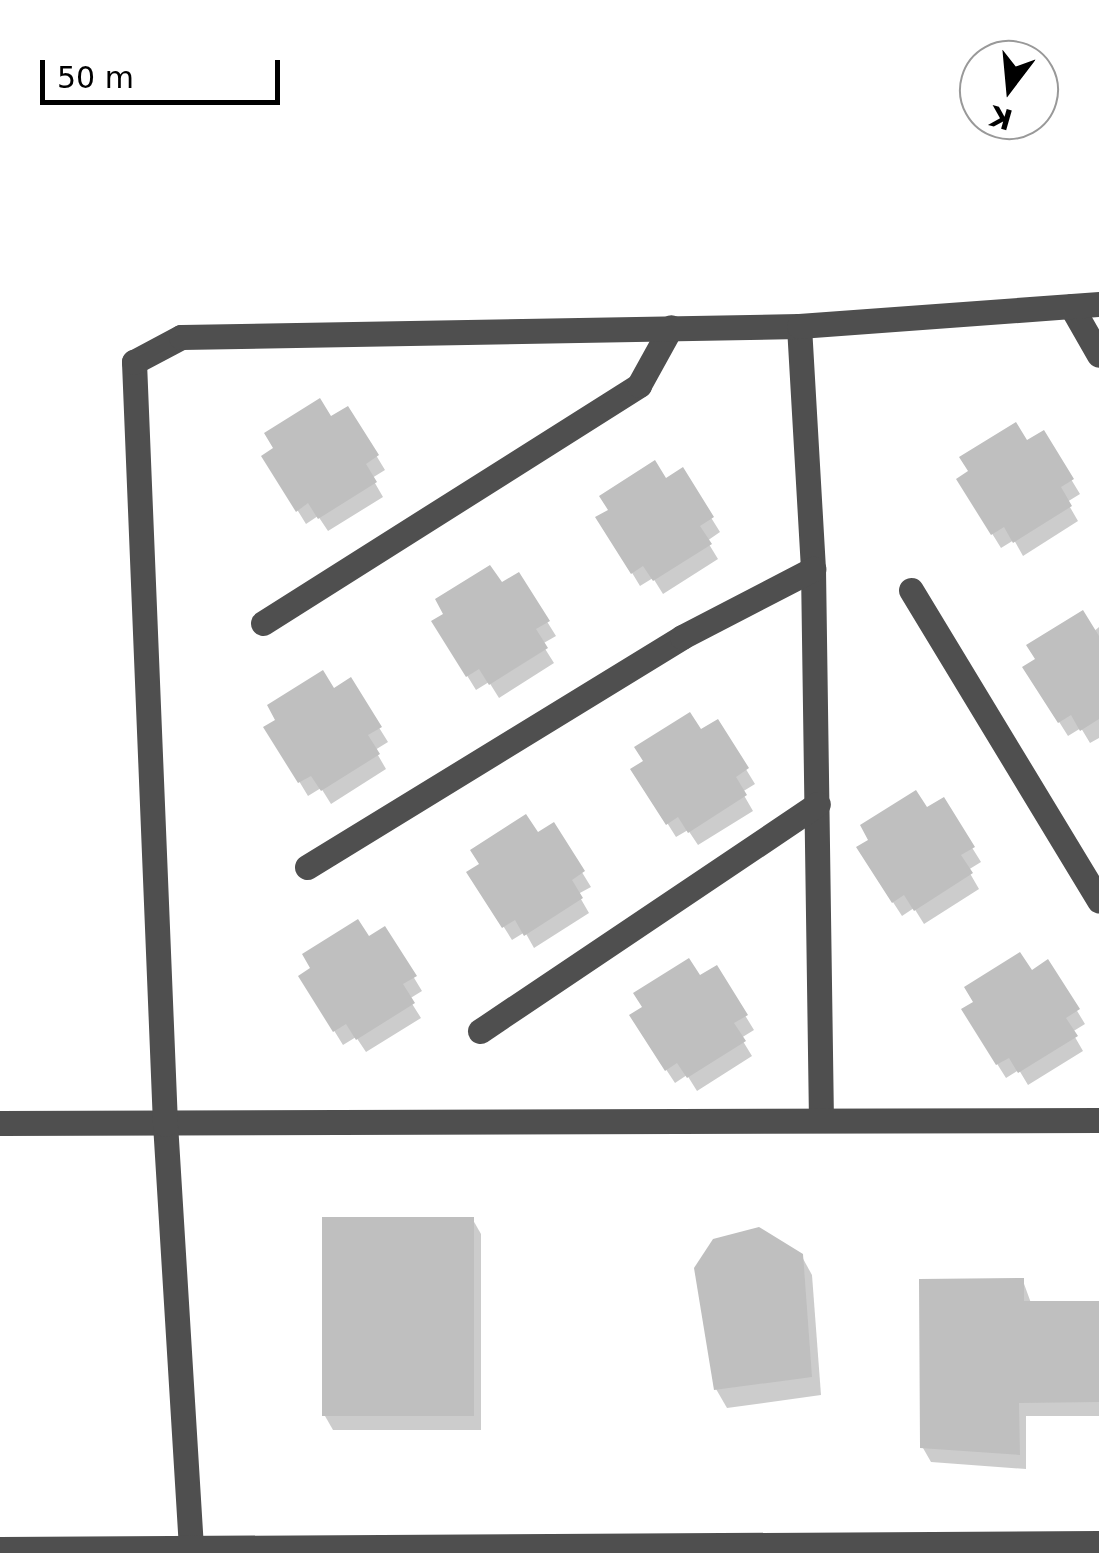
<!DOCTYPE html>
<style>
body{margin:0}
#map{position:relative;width:1099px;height:1553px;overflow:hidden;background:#fff;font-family:"DejaVu Sans",sans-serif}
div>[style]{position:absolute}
.shadow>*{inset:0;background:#0003}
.building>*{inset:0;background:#bfbfbf;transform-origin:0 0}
.minor>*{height:25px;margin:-12.5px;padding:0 12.5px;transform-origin:12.5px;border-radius:12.5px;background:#4f4f4f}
span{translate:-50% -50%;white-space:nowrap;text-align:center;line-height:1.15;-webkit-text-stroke:10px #fff;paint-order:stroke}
.north{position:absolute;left:959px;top:40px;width:100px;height:100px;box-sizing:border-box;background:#fff;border:2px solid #999;border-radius:50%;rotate:196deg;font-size:28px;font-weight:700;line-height:40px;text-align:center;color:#000}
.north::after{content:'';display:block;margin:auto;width:35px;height:45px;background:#000;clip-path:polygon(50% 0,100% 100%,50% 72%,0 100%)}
.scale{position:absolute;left:40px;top:60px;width:240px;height:45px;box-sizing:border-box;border:5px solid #000;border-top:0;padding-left:12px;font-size:30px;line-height:35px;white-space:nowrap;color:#000;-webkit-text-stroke:8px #fff;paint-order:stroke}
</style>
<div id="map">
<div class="shadow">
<div style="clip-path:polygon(348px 409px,385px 470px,372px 478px,383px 497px,328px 531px,318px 516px,306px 524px,264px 456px)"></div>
<div style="clip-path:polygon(1043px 433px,1080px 494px,1067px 502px,1078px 521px,1023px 556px,1014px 540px,1001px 548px,959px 480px)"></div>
<div style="clip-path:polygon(682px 471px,720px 532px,707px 541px,718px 559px,663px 594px,653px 578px,640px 586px,599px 518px)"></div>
<div style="clip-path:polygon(518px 575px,556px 636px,542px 644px,554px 663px,499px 698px,489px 682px,476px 690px,434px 622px)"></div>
<div style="clip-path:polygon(1099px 627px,1099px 738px,1090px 743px,1081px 728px,1068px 736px,1034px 682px)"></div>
<div style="clip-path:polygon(350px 681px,388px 742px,375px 750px,386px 769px,331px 804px,321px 788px,308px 796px,267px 728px)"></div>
<div style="clip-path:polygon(717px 722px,755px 784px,742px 792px,753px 811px,698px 845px,688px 830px,676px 837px,642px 783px)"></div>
<div style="clip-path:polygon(943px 801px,981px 862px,968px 870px,979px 889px,924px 924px,914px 908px,902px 916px,867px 862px)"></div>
<div style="clip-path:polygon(553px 825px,591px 887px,578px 894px,589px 913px,534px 948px,525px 932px,512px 940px,478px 886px)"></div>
<div style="clip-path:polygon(385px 930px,422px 991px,409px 999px,421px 1018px,366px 1052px,356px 1037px,343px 1045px,301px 977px)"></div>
<div style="clip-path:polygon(1048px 963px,1085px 1024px,1072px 1032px,1083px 1051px,1028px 1085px,1019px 1070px,1006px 1078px,972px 1024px)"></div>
<div style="clip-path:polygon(716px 968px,754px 1030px,741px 1038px,752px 1056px,697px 1091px,687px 1075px,675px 1083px,640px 1030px)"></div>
<div style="clip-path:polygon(473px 1220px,481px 1234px,481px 1430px,333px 1430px,325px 1416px)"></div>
<div style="clip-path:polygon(801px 1255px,812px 1275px,821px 1395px,727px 1408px,716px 1389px)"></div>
<div style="clip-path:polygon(1023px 1281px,1031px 1303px,1099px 1303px,1099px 1416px,1026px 1416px,1026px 1469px,931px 1462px,923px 1448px)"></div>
</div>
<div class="building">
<div style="clip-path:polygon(320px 398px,331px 416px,348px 406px,379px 455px,366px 464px,377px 482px,318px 519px,308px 503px,296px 512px,261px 456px,273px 448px,264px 433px)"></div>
<div style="clip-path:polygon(1016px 422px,1027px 440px,1044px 430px,1074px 479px,1061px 487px,1072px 506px,1013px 543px,1004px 527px,991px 535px,956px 479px,968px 471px,959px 457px)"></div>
<div style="clip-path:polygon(655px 460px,666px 478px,683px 467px,714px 517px,700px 526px,712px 544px,653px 581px,643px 566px,631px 574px,595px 517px,608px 510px,599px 496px)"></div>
<div style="clip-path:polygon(490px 565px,502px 582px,519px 572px,550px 621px,536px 629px,548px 648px,489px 685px,479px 669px,466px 677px,431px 621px,443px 614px,435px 599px)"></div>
<div style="clip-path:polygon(1083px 610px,1099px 636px,1099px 719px,1080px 731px,1071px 715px,1058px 723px,1022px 667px,1035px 659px,1026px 645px)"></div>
<div style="clip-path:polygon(323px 670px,334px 688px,351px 677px,382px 727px,368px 735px,380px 754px,321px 791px,311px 776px,298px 783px,263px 727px,275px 720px,267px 705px)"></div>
<div style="clip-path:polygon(690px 712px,701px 729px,718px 719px,749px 768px,736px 777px,747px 795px,688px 833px,678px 817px,666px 825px,630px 769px,643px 761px,634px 747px)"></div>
<div style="clip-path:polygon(916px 790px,927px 807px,944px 797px,975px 847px,961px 855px,973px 873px,914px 911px,904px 895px,892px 903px,856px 847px,868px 840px,860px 825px)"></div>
<div style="clip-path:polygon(526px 814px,538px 832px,554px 822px,585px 871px,572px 880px,583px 898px,524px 936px,515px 920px,502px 928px,466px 872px,479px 864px,470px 850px)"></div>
<div style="clip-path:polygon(358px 919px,369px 936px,385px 926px,417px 976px,403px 984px,415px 1003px,356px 1040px,346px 1024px,333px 1032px,298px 976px,310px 968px,302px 954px)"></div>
<div style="clip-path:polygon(1020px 952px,1032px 970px,1048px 959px,1080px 1009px,1066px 1018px,1078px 1036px,1018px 1073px,1009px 1058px,996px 1065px,961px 1009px,973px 1002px,964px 987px)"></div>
<div style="clip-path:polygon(689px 958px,700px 975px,717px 965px,748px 1015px,734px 1023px,746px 1041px,687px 1078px,677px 1063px,665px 1071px,629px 1015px,642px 1007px,633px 993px)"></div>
<div style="left:322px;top:1217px;width:152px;height:199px"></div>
<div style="clip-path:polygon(759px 1227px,803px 1254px,812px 1377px,714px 1390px,694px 1268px,713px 1239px)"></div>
<div style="clip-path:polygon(1024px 1278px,1024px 1301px,1099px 1301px,1099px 1402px,1019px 1403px,1020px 1455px,920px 1448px,919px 1279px)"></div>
</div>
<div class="minor">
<div style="left:1071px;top:306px;width:56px;rotate:60.3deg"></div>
<div style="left:799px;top:326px;width:243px;rotate:86.7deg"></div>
<div style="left:813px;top:569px;width:549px;rotate:89.17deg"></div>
<div style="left:911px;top:590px;width:363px;rotate:58.8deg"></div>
<div style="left:263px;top:623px;width:445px;rotate:-32.3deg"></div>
<div style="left:639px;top:385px;width:66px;rotate:-61.1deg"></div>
<div style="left:307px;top:867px;width:440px;rotate:-31.5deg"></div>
<div style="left:682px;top:637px;width:148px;rotate:-27.4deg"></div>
<div style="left:480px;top:1031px;width:407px;rotate:-33.9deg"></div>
<div style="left:0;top:1123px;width:1099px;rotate:-0.16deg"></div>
<div style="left:191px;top:1548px;width:425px;rotate:-93.5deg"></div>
<div style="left:165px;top:1124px;width:763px;rotate:-92.33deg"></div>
<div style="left:134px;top:362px;width:53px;rotate:-28deg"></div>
<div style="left:181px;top:337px;width:618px;rotate:-1.02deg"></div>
<div style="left:799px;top:326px;width:301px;rotate:-4.2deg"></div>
<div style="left:0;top:1549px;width:1099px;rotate:-0.31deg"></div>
</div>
<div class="north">K</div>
<div class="scale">50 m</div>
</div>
